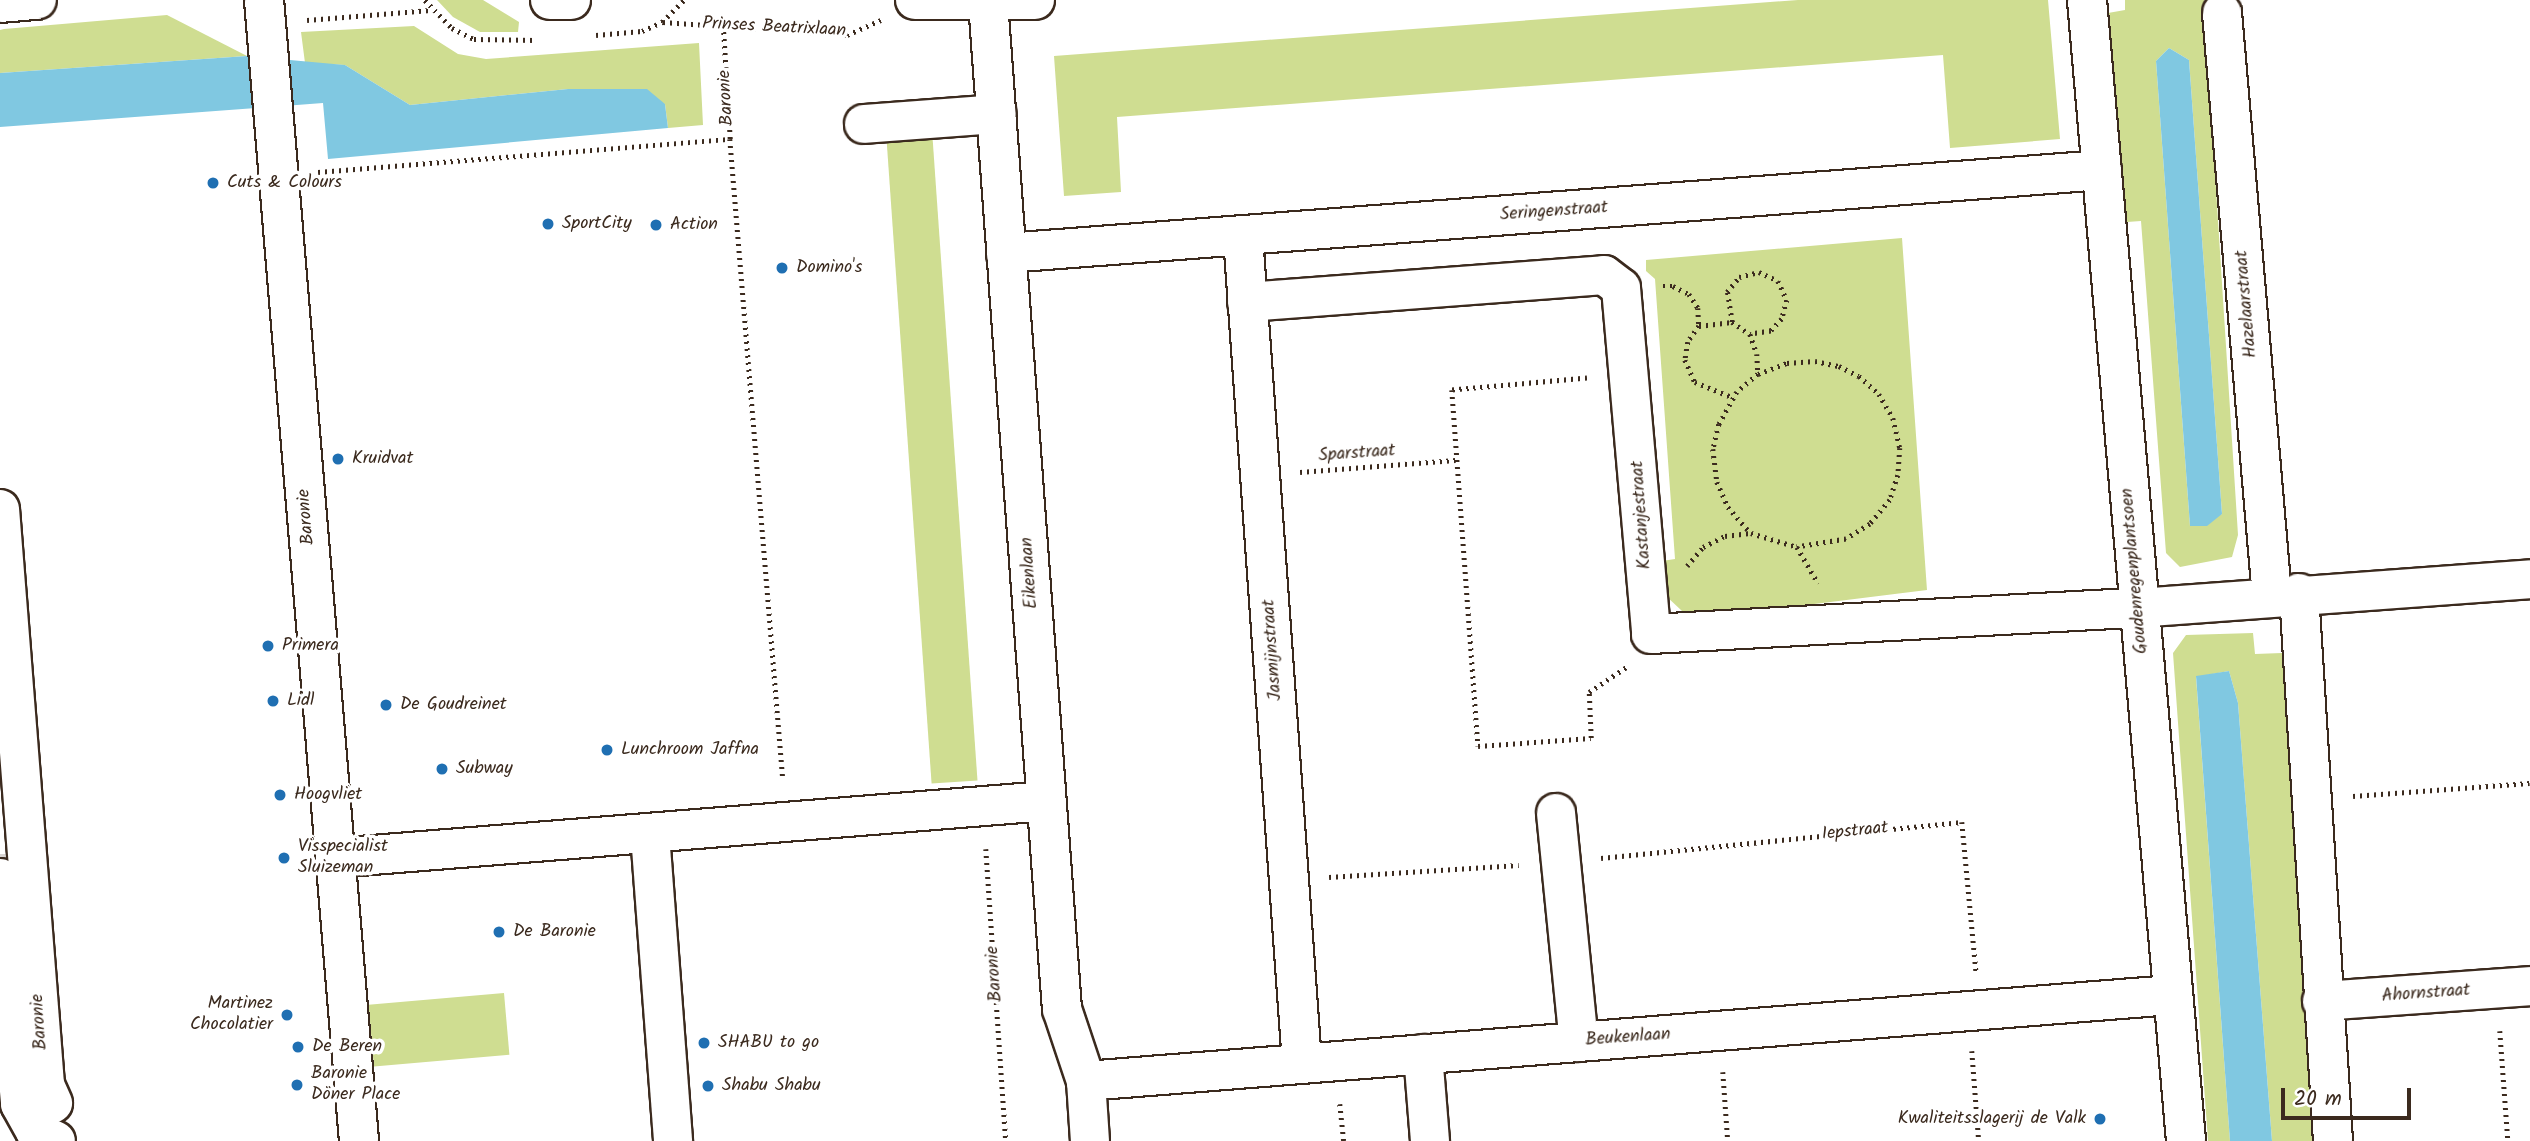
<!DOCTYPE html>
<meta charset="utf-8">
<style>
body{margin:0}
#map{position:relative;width:2530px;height:1141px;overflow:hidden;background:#fff;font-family:Kalam,sans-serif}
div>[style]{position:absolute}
.green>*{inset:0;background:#cfdd91;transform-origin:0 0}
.water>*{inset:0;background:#80c8e1}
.minor-tunnel>*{height:38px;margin-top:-19px;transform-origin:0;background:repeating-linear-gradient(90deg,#d8d4d2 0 38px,transparent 0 57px)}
.path>*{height:4.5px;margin-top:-2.25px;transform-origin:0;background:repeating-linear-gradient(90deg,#3b2a1e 0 2px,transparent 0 7px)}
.roads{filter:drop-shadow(2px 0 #3b2a1e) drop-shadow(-2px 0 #3b2a1e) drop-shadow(0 2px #3b2a1e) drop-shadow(0 -2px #3b2a1e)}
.minor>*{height:38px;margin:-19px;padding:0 19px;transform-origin:19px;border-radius:19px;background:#fff}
.dots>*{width:19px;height:19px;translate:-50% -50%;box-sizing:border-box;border:4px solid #fff;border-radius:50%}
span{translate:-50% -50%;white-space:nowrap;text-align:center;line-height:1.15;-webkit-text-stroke:7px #fff;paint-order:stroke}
.street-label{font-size:18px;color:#3b2a1e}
.poi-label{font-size:18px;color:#3b2a1e}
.left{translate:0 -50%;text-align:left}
.right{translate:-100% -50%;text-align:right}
.scale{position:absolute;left:2281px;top:1088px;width:130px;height:32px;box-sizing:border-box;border:4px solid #3b2a1e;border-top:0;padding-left:9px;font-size:21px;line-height:24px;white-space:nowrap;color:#3b2a1e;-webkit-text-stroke:5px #fff;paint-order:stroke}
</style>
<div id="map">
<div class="green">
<div style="clip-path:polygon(437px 0,483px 0,519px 22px,518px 32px,480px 32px,453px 17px)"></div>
<div style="clip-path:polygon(1798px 0,2048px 0,2060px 139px,1950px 148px,1943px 55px,1117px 117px,1121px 192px,1064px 196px,1054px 56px)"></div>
<div style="clip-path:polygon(evenodd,2125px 0,2204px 0,2238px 535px,2232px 557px,2180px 567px,2166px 553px,2141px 221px,2127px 222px,2108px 13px,2125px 10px,2125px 0,2169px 48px,2189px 60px,2222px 514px,2190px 526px,2156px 61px,2169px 48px)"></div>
<div style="clip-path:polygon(167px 15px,247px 56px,0 73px,0 30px,4px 29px)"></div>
<div style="clip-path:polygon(414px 26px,458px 54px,486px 59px,699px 43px,703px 125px,668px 128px,665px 104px,568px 89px,410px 105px,345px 65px,305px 63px,301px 32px)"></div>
<div style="left:932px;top:130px;width:652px;height:46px;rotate:86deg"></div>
<div style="clip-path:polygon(1902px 238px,1927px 590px,1700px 618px,1682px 611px,1665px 595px,1662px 561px,1675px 559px,1655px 279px,1646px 271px,1646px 260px)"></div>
<div style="clip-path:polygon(2253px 633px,2255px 654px,2282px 653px,2314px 1141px,2272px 1141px,2238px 703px,2229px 671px,2196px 677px,2230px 1141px,2208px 1141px,2173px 653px,2186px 635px)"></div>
<div style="left:504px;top:993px;width:62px;height:136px;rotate:85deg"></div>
</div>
<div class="water">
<div style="clip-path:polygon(2169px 48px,2189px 60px,2222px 514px,2207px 526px,2190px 526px,2156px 61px)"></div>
<div style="clip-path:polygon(247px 56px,345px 65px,410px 105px,568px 89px,647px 89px,665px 104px,668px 128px,328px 159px,323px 103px,0 127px,0 73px)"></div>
<div style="clip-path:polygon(2229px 671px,2238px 703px,2272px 1141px,2230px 1141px,2196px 676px)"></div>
</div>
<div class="minor-tunnel">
<div style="left:0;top:854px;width:3px;rotate:90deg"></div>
</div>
<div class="path">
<div style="left:425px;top:0;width:39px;rotate:46deg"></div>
<div style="left:452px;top:28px;width:25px;rotate:27deg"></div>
<div style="left:474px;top:39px;width:61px;rotate:0.9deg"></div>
<div style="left:307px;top:20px;width:124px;rotate:-4.6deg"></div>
<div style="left:663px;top:22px;width:184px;rotate:4deg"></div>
<div style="left:847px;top:35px;width:37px;rotate:-24deg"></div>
<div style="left:596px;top:35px;width:46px;rotate:-5deg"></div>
<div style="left:642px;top:31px;width:22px;rotate:-24deg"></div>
<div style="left:662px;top:22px;width:31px;rotate:-45deg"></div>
<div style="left:730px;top:139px;width:642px;rotate:85.27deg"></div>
<div style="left:318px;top:172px;width:413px;rotate:-4.6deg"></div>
<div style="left:730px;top:139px;width:114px;rotate:-93.5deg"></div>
<div style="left:1663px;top:286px;width:10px"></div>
<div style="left:1673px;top:286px;width:18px;rotate:27deg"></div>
<div style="left:1689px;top:294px;width:17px;rotate:57deg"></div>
<div style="left:1698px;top:308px;width:18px;rotate:87deg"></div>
<div style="left:1699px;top:326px;width:19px;rotate:125deg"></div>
<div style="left:1688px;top:342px;width:18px;rotate:99deg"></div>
<div style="left:1685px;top:360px;width:24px;rotate:66deg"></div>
<div style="left:1695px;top:382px;width:42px;rotate:22.3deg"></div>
<div style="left:1732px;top:322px;width:30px;rotate:-99deg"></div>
<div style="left:1727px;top:292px;width:19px;rotate:-51deg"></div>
<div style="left:1739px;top:277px;width:21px;rotate:-14deg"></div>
<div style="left:1759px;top:272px;width:21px;rotate:25deg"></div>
<div style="left:1778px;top:281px;width:21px;rotate:65deg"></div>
<div style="left:1787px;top:300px;width:20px;rotate:105deg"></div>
<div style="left:1782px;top:319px;width:16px;rotate:133deg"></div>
<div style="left:1771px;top:331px;width:21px;rotate:172deg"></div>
<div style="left:1699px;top:326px;width:33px;rotate:-7deg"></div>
<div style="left:1732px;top:322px;width:22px;rotate:34deg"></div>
<div style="left:1750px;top:334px;width:21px;rotate:71deg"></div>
<div style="left:1757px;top:354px;width:20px;rotate:87deg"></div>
<div style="left:1758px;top:374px;width:28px;rotate:139deg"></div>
<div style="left:1737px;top:392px;width:37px;rotate:119deg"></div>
<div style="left:1719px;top:424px;width:26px;rotate:103deg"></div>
<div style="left:1713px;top:449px;width:33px;rotate:83deg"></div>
<div style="left:1717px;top:482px;width:27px;rotate:66deg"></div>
<div style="left:1728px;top:507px;width:35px;rotate:49deg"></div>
<div style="left:1751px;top:533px;width:48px;rotate:16.9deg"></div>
<div style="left:1797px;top:547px;width:42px;rotate:59.7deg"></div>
<div style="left:1758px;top:374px;width:31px;rotate:-21deg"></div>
<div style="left:1787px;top:363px;width:28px;rotate:-4deg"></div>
<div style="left:1815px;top:361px;width:25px;rotate:12deg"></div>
<div style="left:1839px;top:366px;width:22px;rotate:27deg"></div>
<div style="left:1859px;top:376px;width:27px;rotate:42deg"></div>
<div style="left:1879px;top:394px;width:28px;rotate:60deg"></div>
<div style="left:1893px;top:418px;width:31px;rotate:77deg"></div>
<div style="left:1900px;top:448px;width:27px;rotate:94deg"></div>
<div style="left:1898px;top:475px;width:26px;rotate:108deg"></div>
<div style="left:1890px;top:500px;width:31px;rotate:130deg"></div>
<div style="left:1870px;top:524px;width:28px;rotate:148deg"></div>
<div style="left:1846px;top:539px;width:50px;rotate:170.7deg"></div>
<div style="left:1587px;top:378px;width:136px;rotate:174.9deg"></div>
<div style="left:1452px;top:390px;width:357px;rotate:85.8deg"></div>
<div style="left:1478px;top:746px;width:113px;rotate:-4deg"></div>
<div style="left:1591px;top:738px;width:46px;rotate:-92.5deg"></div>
<div style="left:1589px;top:692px;width:47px;rotate:-33.7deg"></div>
<div style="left:1300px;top:472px;width:156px;rotate:-4.4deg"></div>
<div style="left:1687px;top:566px;width:25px;rotate:-50deg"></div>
<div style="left:1703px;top:547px;width:25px;rotate:-27deg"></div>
<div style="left:1725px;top:536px;width:25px;rotate:-7deg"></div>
<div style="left:2353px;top:796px;width:177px;rotate:-4.2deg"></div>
<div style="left:986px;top:849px;width:293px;rotate:86.1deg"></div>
<div style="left:1601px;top:858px;width:363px;rotate:-5.7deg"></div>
<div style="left:1962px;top:822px;width:150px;rotate:84.6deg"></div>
<div style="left:1329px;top:877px;width:190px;rotate:-3.6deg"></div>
<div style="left:2500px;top:1031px;width:110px;rotate:85.8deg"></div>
<div style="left:1972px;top:1051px;width:90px;rotate:85.6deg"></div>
<div style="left:1723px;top:1072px;width:69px;rotate:85.9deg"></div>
<div style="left:1340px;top:1104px;width:37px;rotate:84deg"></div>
</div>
<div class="roads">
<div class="minor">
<div style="left:264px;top:0;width:1145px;rotate:85.24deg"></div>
<div style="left:550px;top:0;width:21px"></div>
<div style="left:915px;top:0;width:120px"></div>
<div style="left:2087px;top:0;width:1145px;rotate:85.04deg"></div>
<div style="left:988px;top:2px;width:1010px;rotate:85.8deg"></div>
<div style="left:1062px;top:1009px;width:76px;rotate:71.6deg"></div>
<div style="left:1086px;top:1081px;width:60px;rotate:86.2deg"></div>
<div style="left:0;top:3px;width:37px;rotate:-5deg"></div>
<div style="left:2222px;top:13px;width:585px;rotate:85.1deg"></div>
<div style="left:864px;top:124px;width:133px;rotate:-4.3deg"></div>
<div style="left:1243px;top:236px;width:830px;rotate:85.92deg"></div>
<div style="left:1006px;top:253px;width:1099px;rotate:-4.33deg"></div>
<div style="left:1247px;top:302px;width:358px;rotate:-4.3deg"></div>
<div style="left:1604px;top:275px;width:21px;rotate:37deg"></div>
<div style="left:1621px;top:288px;width:347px;rotate:85deg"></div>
<div style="left:1651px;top:634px;width:488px;rotate:-3.1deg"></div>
<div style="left:2138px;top:608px;width:393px;rotate:-4.2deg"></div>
<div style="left:0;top:509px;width:578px;rotate:85.53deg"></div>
<div style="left:45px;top:1085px;width:20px;rotate:66deg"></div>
<div style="left:2299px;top:593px;width:549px;rotate:86.45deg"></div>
<div style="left:1556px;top:813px;width:230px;rotate:84.3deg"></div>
<div style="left:650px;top:834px;width:308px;rotate:85.7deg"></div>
<div style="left:335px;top:858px;width:714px;rotate:-4.58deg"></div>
<div style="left:0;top:878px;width:227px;rotate:84.9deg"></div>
<div style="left:20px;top:1104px;width:31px;rotate:61deg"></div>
<div style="left:35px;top:1131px;width:23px;rotate:25deg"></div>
<div style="left:2322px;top:1001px;width:209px;rotate:-4.1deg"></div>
<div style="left:1423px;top:1054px;width:87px;rotate:85.4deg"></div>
<div style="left:1086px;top:1081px;width:1088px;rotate:-4.53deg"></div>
</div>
</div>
<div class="dots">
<div style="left:213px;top:183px;background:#1f6fb2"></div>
<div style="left:548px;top:224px;background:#1f6fb2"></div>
<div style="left:656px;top:225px;background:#1f6fb2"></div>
<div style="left:782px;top:268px;background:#1f6fb2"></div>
<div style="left:338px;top:459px;background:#1f6fb2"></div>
<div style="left:268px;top:646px;background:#1f6fb2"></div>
<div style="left:273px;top:701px;background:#1f6fb2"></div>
<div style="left:386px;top:705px;background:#1f6fb2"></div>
<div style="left:607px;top:750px;background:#1f6fb2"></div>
<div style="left:442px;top:769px;background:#1f6fb2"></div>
<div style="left:280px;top:795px;background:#1f6fb2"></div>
<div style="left:284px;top:858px;background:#1f6fb2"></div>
<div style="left:499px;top:932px;background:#1f6fb2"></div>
<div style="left:287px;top:1015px;background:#1f6fb2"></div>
<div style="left:704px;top:1043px;background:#1f6fb2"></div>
<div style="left:298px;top:1047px;background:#1f6fb2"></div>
<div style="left:297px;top:1085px;background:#1f6fb2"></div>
<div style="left:708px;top:1086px;background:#1f6fb2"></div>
<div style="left:2100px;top:1119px;background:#1f6fb2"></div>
</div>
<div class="street-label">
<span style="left:774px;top:28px;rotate:3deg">Prinses Beatrixlaan</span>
<span style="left:727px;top:98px;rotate:-93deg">Baronie</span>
<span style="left:1554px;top:212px;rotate:-4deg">Seringenstraat</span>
<span style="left:2247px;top:304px;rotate:-95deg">Hazelaarstraat</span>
<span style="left:1357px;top:454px;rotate:-4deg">Sparstraat</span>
<span style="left:1642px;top:515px;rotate:-94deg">Kastanjestraat</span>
<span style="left:307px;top:517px;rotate:-95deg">Baronie</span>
<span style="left:2135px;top:571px;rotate:-95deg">Goudenregenplantsoen</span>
<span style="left:1030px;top:573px;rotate:-94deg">Eikenlaan</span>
<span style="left:1273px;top:650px;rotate:-94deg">Jasmijnstraat</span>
<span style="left:1855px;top:832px;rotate:-6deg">Iepstraat</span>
<span style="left:995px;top:974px;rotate:-94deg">Baronie</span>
<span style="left:2426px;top:994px;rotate:-4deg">Ahornstraat</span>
<span style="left:40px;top:1022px;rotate:-94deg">Baronie</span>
<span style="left:1628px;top:1038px;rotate:-4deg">Beukenlaan</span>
</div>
<div class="poi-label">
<span class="left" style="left:227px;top:183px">Cuts &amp; Colours</span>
<span class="left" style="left:562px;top:224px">SportCity</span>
<span class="left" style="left:670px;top:225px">Action</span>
<span class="left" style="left:796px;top:268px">Domino's</span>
<span class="left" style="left:352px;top:459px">Kruidvat</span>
<span class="left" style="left:282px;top:646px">Primera</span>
<span class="left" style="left:287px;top:701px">Lidl</span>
<span class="left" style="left:400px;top:705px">De Goudreinet</span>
<span class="left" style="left:621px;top:750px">Lunchroom Jaffna</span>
<span class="left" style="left:456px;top:769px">Subway</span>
<span class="left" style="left:294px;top:795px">Hoogvliet</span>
<span class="left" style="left:298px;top:858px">Visspecialist<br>Sluizeman</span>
<span class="left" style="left:513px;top:932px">De Baronie</span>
<span class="right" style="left:273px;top:1015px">Martinez<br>Chocolatier</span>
<span class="left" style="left:718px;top:1043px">SHABU to go</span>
<span class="left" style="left:312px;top:1047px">De Beren</span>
<span class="left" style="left:311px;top:1085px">Baronie<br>Döner Place</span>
<span class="left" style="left:722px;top:1086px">Shabu Shabu</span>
<span class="right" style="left:2086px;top:1119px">Kwaliteitsslagerij de Valk</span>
</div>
<div class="scale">20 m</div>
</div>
